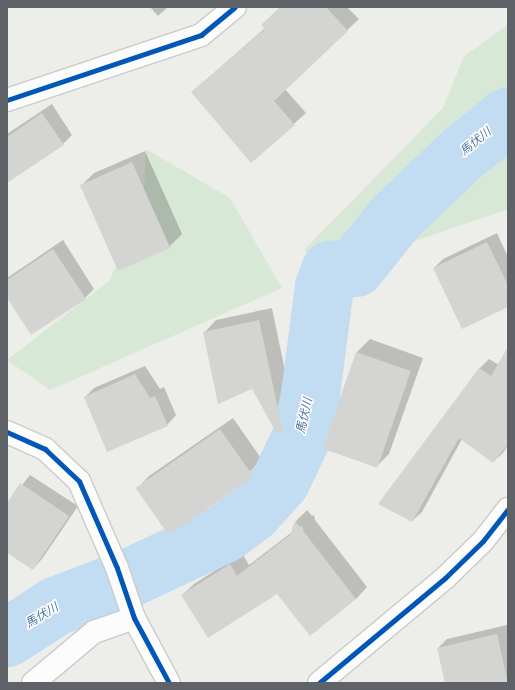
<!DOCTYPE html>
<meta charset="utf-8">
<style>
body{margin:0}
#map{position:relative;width:515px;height:690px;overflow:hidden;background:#edede9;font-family:Jost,"Noto Sans JP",sans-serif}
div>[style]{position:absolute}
.green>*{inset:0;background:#d8e8d7}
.shadow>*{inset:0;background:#0003}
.river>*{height:59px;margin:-29.5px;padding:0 29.5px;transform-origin:29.5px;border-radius:29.5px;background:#c2dcf2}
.building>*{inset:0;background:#d4d4d2;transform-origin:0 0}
.roads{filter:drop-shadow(1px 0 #cbcbca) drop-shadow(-1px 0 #cbcbca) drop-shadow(0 1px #cbcbca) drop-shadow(0 -1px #cbcbca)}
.minor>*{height:22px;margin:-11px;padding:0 11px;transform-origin:11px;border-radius:11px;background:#fcfcfc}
.cycleway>*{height:5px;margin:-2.5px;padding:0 2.5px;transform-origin:2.5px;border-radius:2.5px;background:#0057b8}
span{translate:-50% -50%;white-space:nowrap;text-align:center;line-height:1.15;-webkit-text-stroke:3px #fff;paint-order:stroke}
.water-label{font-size:12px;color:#4e76a7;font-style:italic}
.frame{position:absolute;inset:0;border:8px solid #5f6266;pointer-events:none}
</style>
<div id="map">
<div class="green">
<div style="clip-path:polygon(508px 25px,508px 212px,506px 210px,330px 270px,304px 250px,443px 108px,464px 56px)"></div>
<div style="clip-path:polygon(146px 149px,230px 198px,282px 288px,50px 390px,7px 360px,109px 281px,143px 209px)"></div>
</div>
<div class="shadow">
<div style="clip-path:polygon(150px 7px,168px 7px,158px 16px)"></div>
<div style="clip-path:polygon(280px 7px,347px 7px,359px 19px,285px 89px,306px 113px,251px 162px,192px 92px,265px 28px)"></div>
<div style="clip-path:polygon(52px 104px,72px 135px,63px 144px,7px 177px,7px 134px)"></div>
<div style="clip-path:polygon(145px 151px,182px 234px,169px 247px,81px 186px,94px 173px)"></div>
<div style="clip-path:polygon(497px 233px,508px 257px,508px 306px,434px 268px,443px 259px)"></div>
<div style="clip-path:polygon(63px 240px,94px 289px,85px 298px,7px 296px,7px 278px)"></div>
<div style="clip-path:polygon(272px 308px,295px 419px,282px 431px,252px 388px,204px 333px,216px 320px)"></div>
<div style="clip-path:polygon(370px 339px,423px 358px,389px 454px,376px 467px,322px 448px,357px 352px)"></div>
<div style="clip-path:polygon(508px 349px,508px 445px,503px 453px,493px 462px,462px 439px,422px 512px,412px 521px,380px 503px,480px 368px,489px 359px,499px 365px)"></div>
<div style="clip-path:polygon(145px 366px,160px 389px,164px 387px,176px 415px,167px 425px,85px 397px,94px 388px)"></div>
<div style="clip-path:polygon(233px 418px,265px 464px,253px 477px,137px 489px,149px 476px)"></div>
<div style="clip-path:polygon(30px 475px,78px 506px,42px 559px,33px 569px,7px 552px,7px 504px)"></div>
<div style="clip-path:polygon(307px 510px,312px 516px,314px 515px,315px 520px,367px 587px,356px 599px,278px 593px,182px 595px,194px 584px,242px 553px,249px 565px,292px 532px,296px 521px)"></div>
<div style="clip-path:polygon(507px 625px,508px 683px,446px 683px,438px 648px,447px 639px)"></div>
</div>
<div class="river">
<div style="left:7px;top:637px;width:57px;rotate:-32.9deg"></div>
<div style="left:55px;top:606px;width:80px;rotate:-21.1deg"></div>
<div style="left:130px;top:577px;width:104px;rotate:-25.1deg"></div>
<div style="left:224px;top:533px;width:35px;rotate:-37deg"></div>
<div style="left:252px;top:512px;width:42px;rotate:-47.9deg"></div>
<div style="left:280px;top:481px;width:49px;rotate:-64.5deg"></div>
<div style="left:301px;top:437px;width:44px;rotate:-78.2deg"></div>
<div style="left:310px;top:394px;width:109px;rotate:-82.6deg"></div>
<div style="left:324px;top:286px;width:17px;rotate:-69deg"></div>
<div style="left:330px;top:270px;width:25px;rotate:-7deg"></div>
<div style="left:355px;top:267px;width:64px;rotate:-51.3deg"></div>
<div style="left:395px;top:217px;width:91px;rotate:-43.7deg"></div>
<div style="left:461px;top:154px;width:60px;rotate:-39deg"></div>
</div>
<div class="building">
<div style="clip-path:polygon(280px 7px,326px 7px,348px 31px,274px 101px,295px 125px,251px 163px,191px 92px,265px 29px,261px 25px)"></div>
<div style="clip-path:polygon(42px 113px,64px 145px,7px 183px,7px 137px)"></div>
<div style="left:132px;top:162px;width:94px;height:57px;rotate:66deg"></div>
<div style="clip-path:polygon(487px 242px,508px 285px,508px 307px,462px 329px,433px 268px)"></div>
<div style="clip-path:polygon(53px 249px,86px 299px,31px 335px,7px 298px,7px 280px)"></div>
<div style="clip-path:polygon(259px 320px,283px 432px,277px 434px,252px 389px,218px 404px,203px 332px)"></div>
<div style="clip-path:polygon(508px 347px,508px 444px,493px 463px,459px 438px,412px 522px,378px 504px,479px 368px,491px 376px)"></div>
<div style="left:356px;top:352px;width:58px;height:102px;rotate:19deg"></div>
<div style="clip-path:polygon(135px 374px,150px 398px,155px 396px,168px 426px,107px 452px,84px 397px)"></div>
<div style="left:220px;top:429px;width:58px;height:103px;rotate:55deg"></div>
<div style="clip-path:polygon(20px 483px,69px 516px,33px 570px,7px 553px,7px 503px)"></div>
<div style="clip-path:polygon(295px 521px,300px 527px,302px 525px,304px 532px,356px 599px,310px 636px,277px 594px,208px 638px,181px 595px,230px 564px,237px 576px,290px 535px)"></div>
<div style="clip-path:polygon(497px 634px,508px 683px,445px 683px,437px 648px)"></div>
</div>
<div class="roads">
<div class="minor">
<div style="left:7px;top:100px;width:205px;rotate:-18.5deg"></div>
<div style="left:201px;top:35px;width:44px;rotate:-39.5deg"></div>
<div style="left:7px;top:432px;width:42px;rotate:24.1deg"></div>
<div style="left:45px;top:449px;width:47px;rotate:43.3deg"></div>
<div style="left:79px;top:481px;width:95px;rotate:66.4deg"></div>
<div style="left:117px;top:568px;width:53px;rotate:71.2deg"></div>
<div style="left:134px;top:618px;width:74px;rotate:61.7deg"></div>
<div style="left:33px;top:683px;width:80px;rotate:-39.9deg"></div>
<div style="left:94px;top:632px;width:42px;rotate:-19.3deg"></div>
<div style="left:319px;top:683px;width:164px;rotate:-39.8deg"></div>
<div style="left:445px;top:578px;width:53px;rotate:-44.2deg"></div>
<div style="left:483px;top:541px;width:41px;rotate:-52deg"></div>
</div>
</div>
<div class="cycleway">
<div style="left:7px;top:100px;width:205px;rotate:-18.5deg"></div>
<div style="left:201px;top:35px;width:44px;rotate:-39.5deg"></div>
<div style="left:7px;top:432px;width:42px;rotate:24.1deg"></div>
<div style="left:45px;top:449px;width:47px;rotate:43.3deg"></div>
<div style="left:79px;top:481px;width:95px;rotate:66.4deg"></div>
<div style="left:117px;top:568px;width:53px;rotate:71.2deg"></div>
<div style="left:134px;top:618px;width:74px;rotate:61.7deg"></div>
<div style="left:319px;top:683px;width:164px;rotate:-39.8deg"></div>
<div style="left:445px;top:578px;width:53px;rotate:-44.2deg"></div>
<div style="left:483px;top:541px;width:41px;rotate:-52deg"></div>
</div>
<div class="water-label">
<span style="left:476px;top:142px;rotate:-39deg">馬伏川</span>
<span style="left:305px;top:416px;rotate:-77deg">馬伏川</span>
<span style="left:42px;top:616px;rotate:-31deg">馬伏川</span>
</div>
<div class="frame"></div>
</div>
